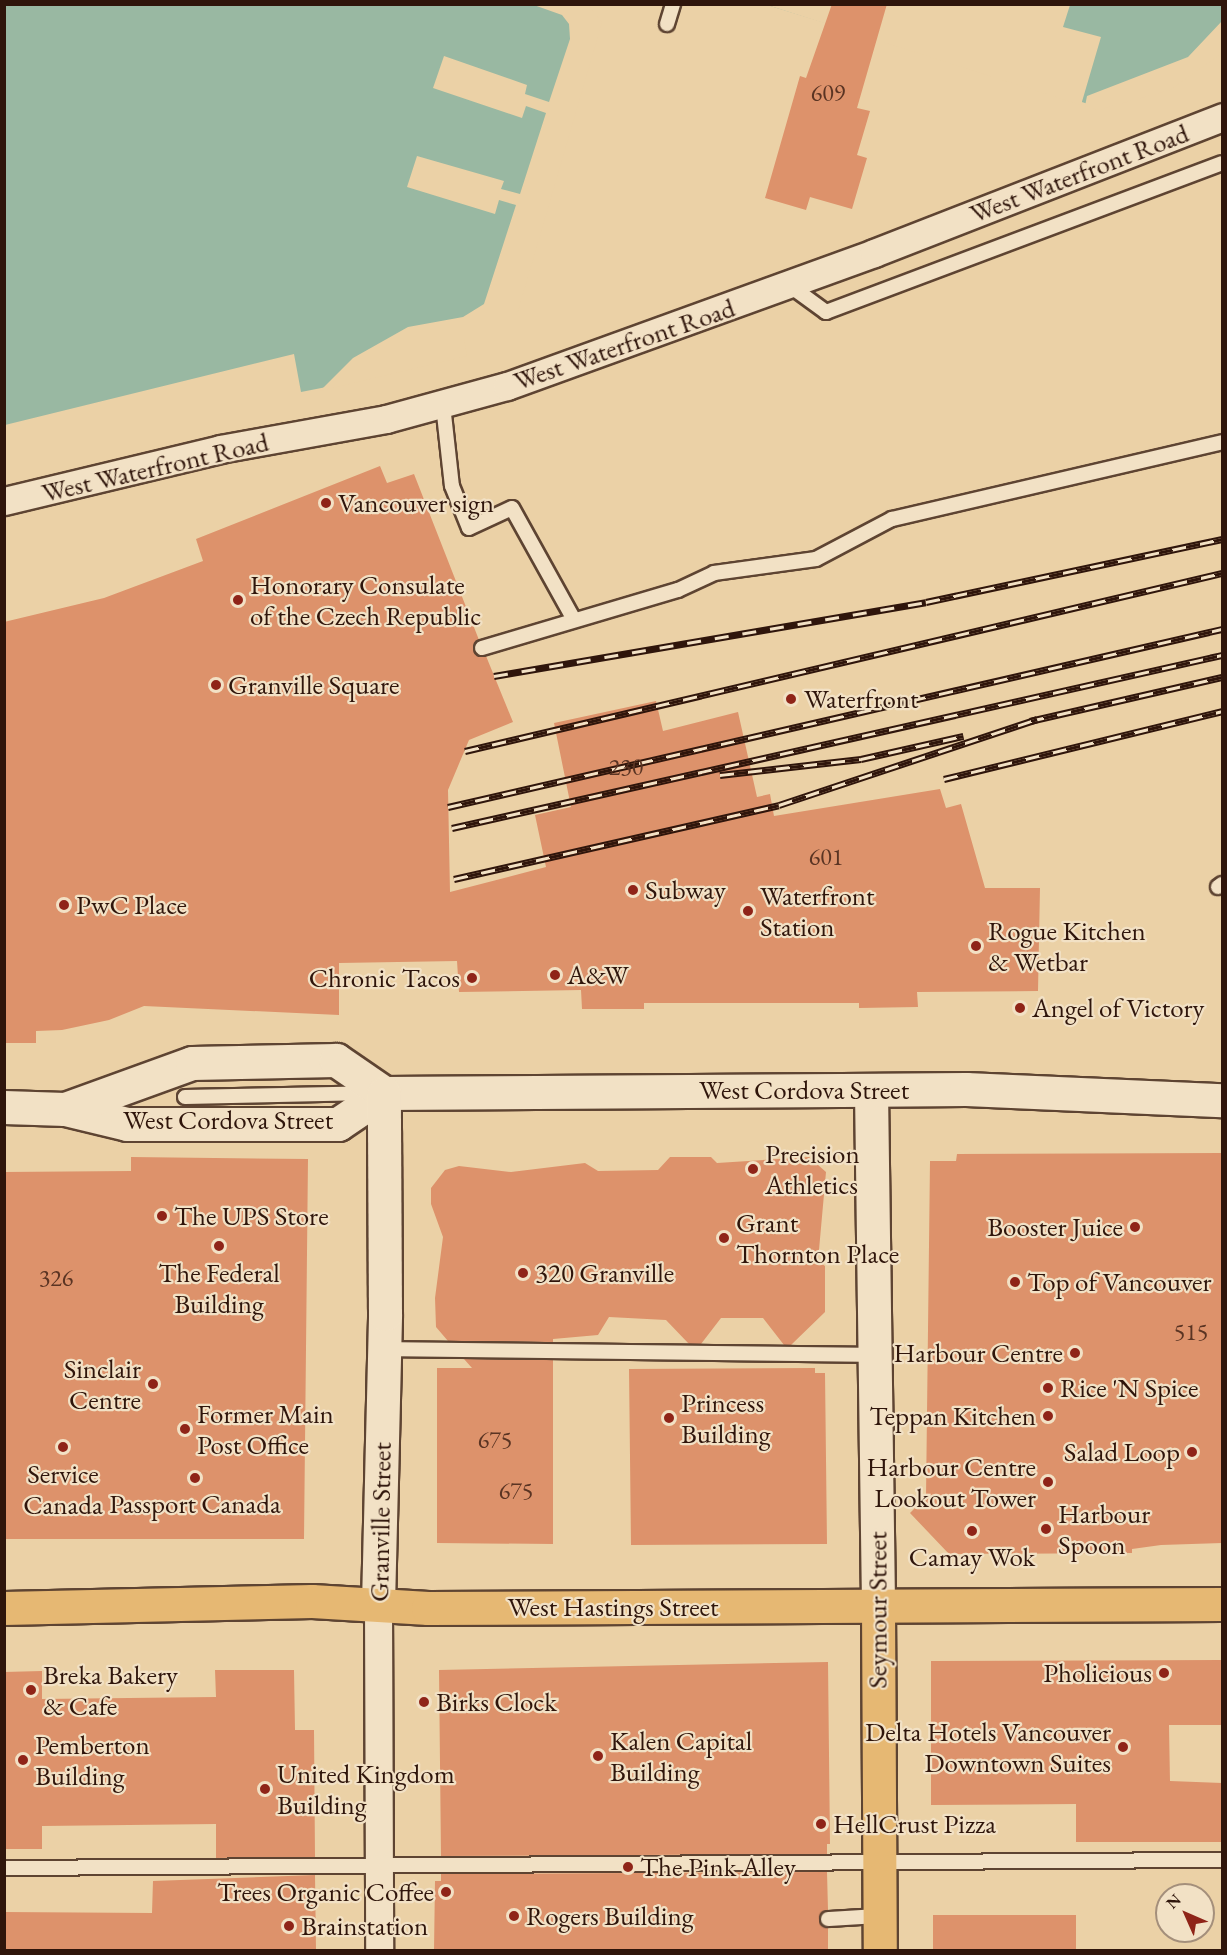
<!DOCTYPE html>
<style>
body{margin:0}
#map{position:relative;width:1227px;height:1955px;overflow:hidden;background:#ebd1a6;font-family:"EB Garamond",serif}
div>[style]{position:absolute}
.water>*{inset:0;background:#99b8a2}
.pier>*{inset:0;background:#ebd1a6}
.building>*{inset:0;background:#dd926b;transform-origin:0 0}
.roads{filter:drop-shadow(2px 0 #5e4432) drop-shadow(-2px 0 #5e4432) drop-shadow(0 2px #5e4432) drop-shadow(0 -2px #5e4432)}
.lane>*{height:14px;margin:-7px;padding:0 7px;transform-origin:7px;border-radius:7px;background:#f2e1c5}
.street>*{height:27px;margin:-13.5px;padding:0 13.5px;transform-origin:13.5px;border-radius:13.5px;background:#f2e1c5}
.secondary>*{height:33px;margin:-16.5px;padding:0 16.5px;transform-origin:16.5px;border-radius:16.5px;background:#f2e1c5}
.primary>*{height:33px;margin:-16.5px;padding:0 16.5px;transform-origin:16.5px;border-radius:16.5px;background:#e6b873}
.rail>*{height:7px;margin-top:-3.5px;transform-origin:0;background:repeating-linear-gradient(90deg,#f2e1c5 0 14px,#2f150b 0 28px);box-sizing:border-box;border-block:2px solid #2f150b}
.dots>*{width:16px;height:16px;translate:-50% -50%;box-sizing:border-box;border:3px solid #f2e1c5;border-radius:50%}
span{translate:-50% -50%;white-space:nowrap;text-align:center;line-height:1.15;-webkit-text-stroke:4.5px #f2e1c5;paint-order:stroke}
.number-label{font-size:24px;color:#5a3423}
.number-label span{-webkit-text-stroke-width:0}
.street-label{font-size:27px;color:#2f150b}
.poi-label{font-size:27px;color:#2f150b}
.left{translate:0 -50%;text-align:left}
.right{translate:-100% -50%;text-align:right}
.frame{position:absolute;inset:0;border:6px solid #2f150b;pointer-events:none}
.north{position:absolute;left:1155px;top:1883px;width:60px;height:60px;box-sizing:border-box;background:#f2e1c5;border:2px solid #a48f7b;border-radius:50%;rotate:315deg;font-size:16px;font-weight:700;line-height:24px;text-align:center;color:#2f150b}
.north::after{content:'';display:block;margin:auto;width:21px;height:27px;background:#8f2418;clip-path:polygon(50% 0,100% 100%,50% 72%,0 100%)}
</style>
<div id="map">
<div class="water">
<div style="clip-path:polygon(583px 4px,515px 309px,367px 379px,301px 392px,294px 354px,5px 425px,4px 5px)"></div>
<div style="clip-path:polygon(767px 5px,1222px 5px,1222px 49px,1098px 107px)"></div>
</div>
<div class="pier">
<div style="clip-path:polygon(531px 4px,588px 4px,602px 23px,518px 311px,464px 338px,467px 356px,320px 391px,353px 358px,408px 327px,463px 317px,484px 304px,516px 205px,499px 200px,495px 214px,407px 187px,417px 156px,504px 181px,501px 189px,520px 194px,546px 113px,526px 106px,522px 118px,433px 88px,444px 56px,527px 85px,525px 94px,549px 102px,570px 39px,569px 24px,562px 15px)"></div>
<div style="clip-path:polygon(764px 4px,1070px 5px,1063px 27px,1101px 37px,1081px 105px)"></div>
<div style="clip-path:polygon(1222px 21px,1222px 53px,1170px 90px,1098px 110px,1085px 106px,1087px 96px,1188px 57px)"></div>
</div>
<div class="building">
<div style="clip-path:polygon(832px 4px,887px 4px,857px 108px,870px 111px,857px 155px,867px 158px,852px 209px,810px 197px,806px 210px,765px 198px,800px 76px,806px 78px)"></div>
<div style="clip-path:polygon(380px 466px,387px 483px,414px 474px,479px 640px,474px 651px,486px 656px,513px 722px,469px 740px,448px 790px,450px 892px,546px 867px,535px 815px,571px 807px,554px 723px,656px 701px,663px 731px,738px 712px,757px 797px,770px 794px,774px 816px,940px 789px,946px 808px,961px 804px,985px 888px,1040px 888px,1038px 991px,917px 992px,918px 1007px,859px 1008px,859px 1003px,644px 1003px,644px 1009px,582px 1009px,581px 990px,459px 992px,457px 961px,339px 963px,339px 1015px,144px 1006px,109px 1020px,62px 1030px,36px 1031px,36px 1043px,4px 1043px,4px 622px,104px 598px,203px 561px,196px 539px)"></div>
<div style="clip-path:polygon(1222px 1153px,1222px 1543px,1161px 1545px,1132px 1549px,1132px 1553px,949px 1554px,910px 1513px,926px 1497px,930px 1161px,956px 1161px,957px 1154px)"></div>
<div style="clip-path:polygon(131px 1157px,308px 1159px,304px 1539px,4px 1539px,4px 1172px,131px 1171px)"></div>
<div style="clip-path:polygon(670px 1157px,711px 1157px,717px 1163px,809px 1157px,826px 1172px,818px 1261px,825px 1266px,825px 1312px,791px 1345px,784px 1345px,763px 1318px,721px 1318px,701px 1344px,689px 1344px,666px 1320px,609px 1317px,598px 1335px,553px 1339px,553px 1342px,448px 1341px,436px 1327px,435px 1298px,443px 1237px,431px 1204px,431px 1188px,445px 1170px,459px 1166px,511px 1172px,585px 1163px,598px 1171px,658px 1170px)"></div>
<div style="clip-path:polygon(464px 1359px,553px 1360px,553px 1544px,437px 1543px,437px 1368px,472px 1368px)"></div>
<div style="clip-path:polygon(815px 1368px,815px 1373px,825px 1373px,827px 1544px,631px 1545px,629px 1369px)"></div>
<div style="clip-path:polygon(1222px 1660px,1222px 1725px,1169px 1725px,1170px 1781px,1222px 1783px,1222px 1842px,1076px 1842px,1076px 1804px,931px 1805px,931px 1661px)"></div>
<div style="clip-path:polygon(828px 1662px,830px 1844px,827px 1844px,827px 1854px,441px 1856px,439px 1670px)"></div>
<div style="clip-path:polygon(215px 1670px,294px 1670px,295px 1730px,314px 1730px,315px 1857px,216px 1858px,216px 1824px,42px 1826px,42px 1849px,4px 1849px,4px 1672px,42px 1671px,42px 1699px,216px 1697px)"></div>
<div style="clip-path:polygon(827px 1872px,828px 1910px,819px 1919px,828px 1928px,828px 1950px,434px 1950px,435px 1881px,441px 1881px,441px 1874px)"></div>
<div style="clip-path:polygon(315px 1875px,316px 1950px,4px 1950px,4px 1912px,152px 1913px,153px 1881px)"></div>
<div style="left:1076px;top:1915px;width:35px;height:143px;rotate:90deg"></div>
</div>
<div class="roads">
<div class="lane">
<div style="left:667px;top:24px;width:21px;rotate:-73deg"></div>
<div style="left:789px;top:285px;width:46px;rotate:36.1deg"></div>
<div style="left:826px;top:312px;width:423px;rotate:-20.6deg"></div>
<div style="left:443px;top:405px;width:81px;rotate:83.7deg"></div>
<div style="left:452px;top:486px;width:45px;rotate:68deg"></div>
<div style="left:469px;top:528px;width:47px;rotate:-24.9deg"></div>
<div style="left:512px;top:508px;width:128px;rotate:61deg"></div>
<div style="left:482px;top:648px;width:204px;rotate:-16.5deg"></div>
<div style="left:678px;top:590px;width:40px;rotate:-25deg"></div>
<div style="left:714px;top:573px;width:103px;rotate:-7.8deg"></div>
<div style="left:816px;top:559px;width:86px;rotate:-27.8deg"></div>
<div style="left:892px;top:519px;width:339px;rotate:-13.1deg"></div>
<div style="left:1218px;top:887px;width:5px;rotate:-37deg"></div>
<div style="left:185px;top:1097px;width:185px;rotate:-1.2deg"></div>
<div style="left:385px;top:1349px;width:490px;rotate:0.7deg"></div>
<div style="left:4px;top:1868px;width:1218px;rotate:-0.38deg"></div>
<div style="left:828px;top:1919px;width:51px;rotate:-3.4deg"></div>
</div>
<div class="street">
<div style="left:4px;top:501px;width:222px;rotate:-13.5deg"></div>
<div style="left:220px;top:449px;width:169px;rotate:-10.2deg"></div>
<div style="left:386px;top:419px;width:125px;rotate:-15.3deg"></div>
<div style="left:507px;top:386px;width:390px;rotate:-19.9deg"></div>
<div style="left:874px;top:253px;width:374px;rotate:-21.3deg"></div>
<div style="left:378px;top:1604px;width:346px;rotate:89.8deg"></div>
</div>
<div class="secondary">
<div style="left:871px;top:1090px;width:516px;rotate:89.22deg"></div>
<div style="left:4px;top:1107px;width:61px;rotate:1.9deg"></div>
<div style="left:65px;top:1109px;width:64px;rotate:13.6deg"></div>
<div style="left:127px;top:1124px;width:211px"></div>
<div style="left:338px;top:1124px;width:55px;rotate:-34deg"></div>
<div style="left:384px;top:1093px;width:582px;rotate:-0.39deg"></div>
<div style="left:966px;top:1089px;width:256px;rotate:2.5deg"></div>
<div style="left:65px;top:1109px;width:135px;rotate:-19.9deg"></div>
<div style="left:192px;top:1063px;width:144px;rotate:-1.2deg"></div>
<div style="left:336px;top:1060px;width:58px;rotate:34.5deg"></div>
<div style="left:378px;top:1604px;width:290px;rotate:-88.6deg"></div>
<div style="left:385px;top:1314px;width:221px;rotate:-90.3deg"></div>
</div>
<div class="primary">
<div style="left:878px;top:1606px;width:344px;rotate:89.7deg"></div>
<div style="left:4px;top:1608px;width:308px;rotate:-1.3deg"></div>
<div style="left:312px;top:1601px;width:116px;rotate:3.5deg"></div>
<div style="left:428px;top:1608px;width:794px;rotate:-0.29deg"></div>
</div>
</div>
<div class="rail">
<div style="left:494px;top:676px;width:438px;rotate:-9.7deg"></div>
<div style="left:926px;top:602px;width:303px;rotate:-12deg"></div>
<div style="left:1030px;top:721px;width:197px;rotate:-12.9deg"></div>
<div style="left:465px;top:751px;width:778px;rotate:-13.23deg"></div>
<div style="left:720px;top:775px;width:142px;rotate:-6.5deg"></div>
<div style="left:861px;top:759px;width:105px;rotate:-12.7deg"></div>
<div style="left:944px;top:779px;width:286px;rotate:-13.7deg"></div>
<div style="left:448px;top:807px;width:794px;rotate:-12.95deg"></div>
<div style="left:452px;top:828px;width:789px;rotate:-12.66deg"></div>
<div style="left:454px;top:879px;width:333px;rotate:-12.8deg"></div>
<div style="left:779px;top:805px;width:272px;rotate:-18.4deg"></div>
</div>
<div class="dots">
<div style="left:326px;top:503px;background:#8f2418"></div>
<div style="left:238px;top:600px;background:#8f2418"></div>
<div style="left:216px;top:685px;background:#8f2418"></div>
<div style="left:791px;top:699px;background:#8f2418"></div>
<div style="left:633px;top:890px;background:#8f2418"></div>
<div style="left:64px;top:905px;background:#8f2418"></div>
<div style="left:748px;top:911px;background:#8f2418"></div>
<div style="left:976px;top:946px;background:#8f2418"></div>
<div style="left:555px;top:975px;background:#8f2418"></div>
<div style="left:472px;top:978px;background:#8f2418"></div>
<div style="left:1020px;top:1008px;background:#8f2418"></div>
<div style="left:753px;top:1169px;background:#8f2418"></div>
<div style="left:162px;top:1216px;background:#8f2418"></div>
<div style="left:1135px;top:1227px;background:#8f2418"></div>
<div style="left:724px;top:1238px;background:#8f2418"></div>
<div style="left:219px;top:1246px;background:#8f2418"></div>
<div style="left:523px;top:1273px;background:#8f2418"></div>
<div style="left:1015px;top:1282px;background:#8f2418"></div>
<div style="left:1075px;top:1353px;background:#8f2418"></div>
<div style="left:153px;top:1384px;background:#8f2418"></div>
<div style="left:1048px;top:1388px;background:#8f2418"></div>
<div style="left:1048px;top:1416px;background:#8f2418"></div>
<div style="left:669px;top:1418px;background:#8f2418"></div>
<div style="left:185px;top:1429px;background:#8f2418"></div>
<div style="left:63px;top:1447px;background:#8f2418"></div>
<div style="left:1192px;top:1452px;background:#8f2418"></div>
<div style="left:195px;top:1478px;background:#8f2418"></div>
<div style="left:1048px;top:1482px;background:#8f2418"></div>
<div style="left:1046px;top:1529px;background:#8f2418"></div>
<div style="left:972px;top:1531px;background:#8f2418"></div>
<div style="left:1164px;top:1673px;background:#8f2418"></div>
<div style="left:31px;top:1690px;background:#8f2418"></div>
<div style="left:424px;top:1702px;background:#8f2418"></div>
<div style="left:1123px;top:1747px;background:#8f2418"></div>
<div style="left:598px;top:1756px;background:#8f2418"></div>
<div style="left:23px;top:1760px;background:#8f2418"></div>
<div style="left:265px;top:1789px;background:#8f2418"></div>
<div style="left:821px;top:1824px;background:#8f2418"></div>
<div style="left:628px;top:1867px;background:#8f2418"></div>
<div style="left:446px;top:1892px;background:#8f2418"></div>
<div style="left:514px;top:1916px;background:#8f2418"></div>
<div style="left:289px;top:1926px;background:#8f2418"></div>
</div>
<div class="number-label">
<span style="left:828px;top:93px">609</span>
<span style="left:626px;top:767px">230</span>
<span style="left:826px;top:857px">601</span>
<span style="left:56px;top:1278px">326</span>
<span style="left:1191px;top:1332px">515</span>
<span style="left:495px;top:1440px">675</span>
<span style="left:516px;top:1491px">675</span>
</div>
<div class="street-label">
<span style="left:1079px;top:173px;rotate:-21deg">West Waterfront Road</span>
<span style="left:624px;top:344px;rotate:-19deg">West Waterfront Road</span>
<span style="left:155px;top:467px;rotate:-13deg">West Waterfront Road</span>
<span style="left:804px;top:1090px">West Cordova Street</span>
<span style="left:228px;top:1120px">West Cordova Street</span>
<span style="left:380px;top:1522px;rotate:-89deg">Granville Street</span>
<span style="left:613px;top:1607px">West Hastings Street</span>
<span style="left:877px;top:1610px;rotate:-90deg">Seymour Street</span>
</div>
<div class="poi-label">
<span class="left" style="left:338px;top:503px">Vancouver sign</span>
<span class="left" style="left:250px;top:600px">Honorary Consulate<br>of the Czech Republic</span>
<span class="left" style="left:228px;top:685px">Granville Square</span>
<span class="left" style="left:804px;top:699px">Waterfront</span>
<span class="left" style="left:645px;top:890px">Subway</span>
<span class="left" style="left:760px;top:911px">Waterfront<br>Station</span>
<span class="left" style="left:76px;top:905px">PwC Place</span>
<span class="left" style="left:988px;top:946px">Rogue Kitchen<br>&amp; Wetbar</span>
<span class="left" style="left:567px;top:975px">A&amp;W</span>
<span class="right" style="left:460px;top:978px">Chronic Tacos</span>
<span class="left" style="left:1032px;top:1008px">Angel of Victory</span>
<span class="left" style="left:765px;top:1169px">Precision<br>Athletics</span>
<span class="left" style="left:174px;top:1216px">The UPS Store</span>
<span class="left" style="left:736px;top:1238px">Grant<br>Thornton Place</span>
<span class="right" style="left:1123px;top:1227px">Booster Juice</span>
<span style="left:219px;top:1288px">The Federal<br>Building</span>
<span class="left" style="left:535px;top:1273px">320 Granville</span>
<span class="left" style="left:1027px;top:1282px">Top of Vancouver</span>
<span class="right" style="left:1063px;top:1353px">Harbour Centre</span>
<span class="right" style="left:141px;top:1384px">Sinclair<br>Centre</span>
<span class="left" style="left:1060px;top:1388px">Rice 'N Spice</span>
<span class="left" style="left:681px;top:1418px">Princess<br>Building</span>
<span class="left" style="left:197px;top:1429px">Former Main<br>Post Office</span>
<span class="right" style="left:1036px;top:1416px">Teppan Kitchen</span>
<span class="right" style="left:1180px;top:1452px">Salad Loop</span>
<span class="right" style="left:1036px;top:1482px">Harbour Centre<br>Lookout Tower</span>
<span style="left:63px;top:1489px">Service<br>Canada</span>
<span style="left:195px;top:1504px">Passport Canada</span>
<span class="left" style="left:1058px;top:1529px">Harbour<br>Spoon</span>
<span style="left:972px;top:1557px">Camay Wok</span>
<span class="right" style="left:1152px;top:1673px">Pholicious</span>
<span class="left" style="left:43px;top:1690px">Breka Bakery<br>&amp; Cafe</span>
<span class="left" style="left:436px;top:1702px">Birks Clock</span>
<span class="right" style="left:1111px;top:1747px">Delta Hotels Vancouver<br>Downtown Suites</span>
<span class="left" style="left:610px;top:1756px">Kalen Capital<br>Building</span>
<span class="left" style="left:35px;top:1760px">Pemberton<br>Building</span>
<span class="left" style="left:277px;top:1789px">United Kingdom<br>Building</span>
<span class="left" style="left:833px;top:1824px">HellCrust Pizza</span>
<span class="left" style="left:640px;top:1867px">The Pink Alley</span>
<span class="right" style="left:434px;top:1892px">Trees Organic Coffee</span>
<span class="left" style="left:526px;top:1916px">Rogers Building</span>
<span class="left" style="left:301px;top:1926px">Brainstation</span>
</div>
<div class="frame"></div>
<div class="north">N</div>
</div>
